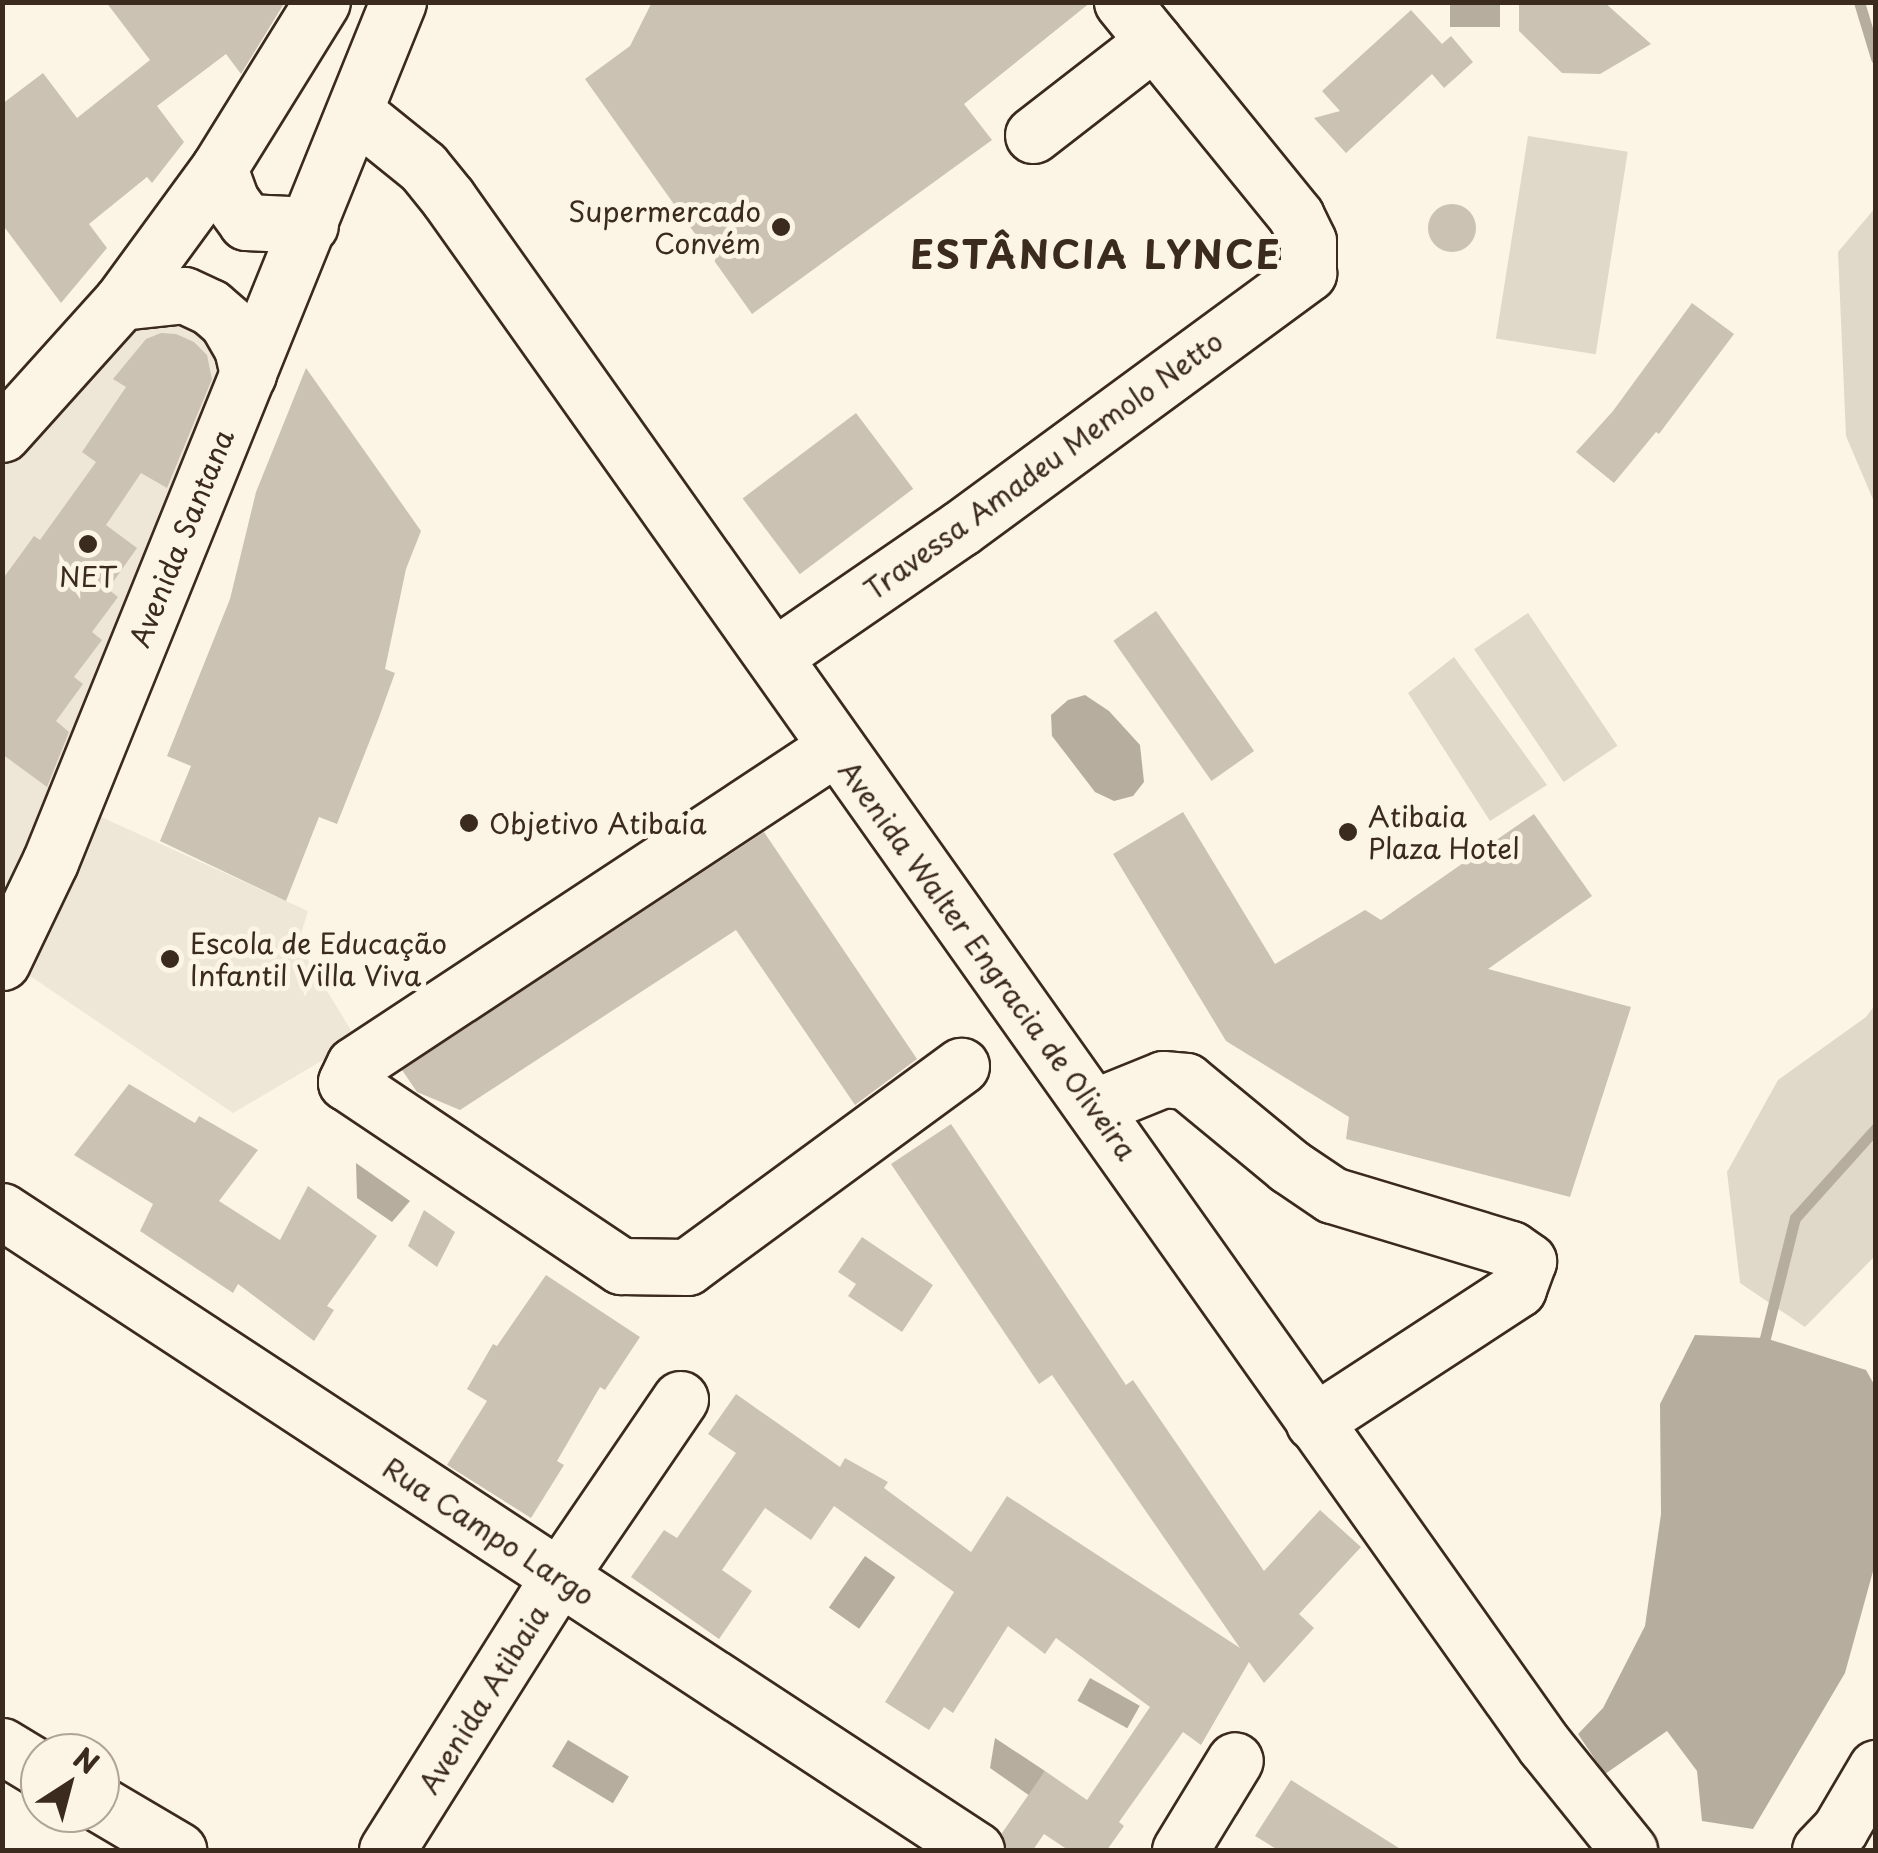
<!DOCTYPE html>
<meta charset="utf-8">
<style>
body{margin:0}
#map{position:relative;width:1878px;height:1853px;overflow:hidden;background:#fcf5e5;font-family:"Playpen Sans",sans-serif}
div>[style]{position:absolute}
.built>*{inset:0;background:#eee6d6}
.green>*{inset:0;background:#e0d8c8;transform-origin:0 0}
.water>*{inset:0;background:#b7ad9e;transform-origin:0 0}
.stream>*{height:11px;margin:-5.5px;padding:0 5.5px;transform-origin:5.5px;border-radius:5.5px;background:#b7ad9e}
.building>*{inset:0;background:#ccc2b3;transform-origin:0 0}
.round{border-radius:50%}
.roads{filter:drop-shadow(2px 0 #3b2a1e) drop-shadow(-2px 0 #3b2a1e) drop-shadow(0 2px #3b2a1e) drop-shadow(0 -2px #3b2a1e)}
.minor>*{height:55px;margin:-27.5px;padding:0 27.5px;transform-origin:27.5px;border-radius:27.5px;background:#fcf5e5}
.major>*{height:55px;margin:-27.5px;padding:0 27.5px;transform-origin:27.5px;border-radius:27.5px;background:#fcf5e5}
.dots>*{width:28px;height:28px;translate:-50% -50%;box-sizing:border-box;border:5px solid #fcf5e5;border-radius:50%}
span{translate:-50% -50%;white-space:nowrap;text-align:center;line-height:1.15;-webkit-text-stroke:10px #fcf5e5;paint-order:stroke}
.poi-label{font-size:28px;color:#3b2a1e}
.right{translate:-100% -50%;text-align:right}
.left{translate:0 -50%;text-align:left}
.street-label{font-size:28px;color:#3b2a1e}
.district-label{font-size:38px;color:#3b2a1e;font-weight:700;letter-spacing:2.5px}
.frame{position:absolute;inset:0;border:5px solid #3b2a1e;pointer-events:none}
.north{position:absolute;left:20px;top:1733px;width:100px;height:100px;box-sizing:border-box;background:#fcf5e5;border:2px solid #afa495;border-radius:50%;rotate:36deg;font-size:28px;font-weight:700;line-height:40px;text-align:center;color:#3b2a1e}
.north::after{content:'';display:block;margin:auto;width:35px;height:45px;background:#3b2a1e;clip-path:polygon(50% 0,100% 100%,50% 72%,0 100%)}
</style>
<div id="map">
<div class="built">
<div style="clip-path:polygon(156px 304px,234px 350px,3px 967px,3px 447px)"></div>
<div style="clip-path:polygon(99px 816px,308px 911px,298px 944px,357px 1040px,233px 1113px,27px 974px)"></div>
</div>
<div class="green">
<div style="left:1528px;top:136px;width:101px;height:205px;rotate:9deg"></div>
<div style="clip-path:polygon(1875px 208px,1875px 504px,1846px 436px,1838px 252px)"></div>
<div style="left:1528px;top:613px;width:160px;height:65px;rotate:56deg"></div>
<div style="clip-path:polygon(1454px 657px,1547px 785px,1490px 821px,1408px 693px)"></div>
<div style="clip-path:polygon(1875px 1005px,1875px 1256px,1805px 1327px,1740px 1283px,1727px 1172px,1778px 1080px,1866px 1017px)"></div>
</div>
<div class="water">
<div style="left:1450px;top:3px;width:50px;height:24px"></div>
<div style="clip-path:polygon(1085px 695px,1109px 711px,1140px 745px,1144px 782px,1133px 796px,1114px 801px,1095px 792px,1052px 736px,1051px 715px,1068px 700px)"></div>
<div style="clip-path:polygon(356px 1163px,410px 1201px,392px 1222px,357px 1198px)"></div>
<div style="clip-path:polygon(1695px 1335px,1765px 1338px,1866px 1370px,1875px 1386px,1875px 1564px,1845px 1673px,1753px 1829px,1702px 1821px,1697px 1771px,1667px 1731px,1605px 1774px,1578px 1734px,1603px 1708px,1645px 1626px,1661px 1514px,1660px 1404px)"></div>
<div style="left:865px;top:1556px;width:37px;height:63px;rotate:35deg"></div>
<div style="left:1090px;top:1678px;width:57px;height:26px;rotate:29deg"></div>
<div style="clip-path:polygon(995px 1738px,1045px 1771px,1030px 1796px,990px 1768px)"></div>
<div style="left:568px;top:1740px;width:71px;height:31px;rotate:31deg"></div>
</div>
<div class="stream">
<div style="left:1859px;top:2px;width:59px;rotate:73.1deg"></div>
<div style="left:1765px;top:1338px;width:124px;rotate:-76deg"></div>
<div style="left:1795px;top:1218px;width:121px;rotate:-48deg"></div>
</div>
<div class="building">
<div style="clip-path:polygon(106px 2px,285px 2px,241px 74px,226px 54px,157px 106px,184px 142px,152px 183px,147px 177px,89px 224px,107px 248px,61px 303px,2px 224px,2px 104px,43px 73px,77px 118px,150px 60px)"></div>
<div style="clip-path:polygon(652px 2px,1091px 2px,964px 104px,992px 140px,752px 314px,585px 79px,630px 46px)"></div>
<div style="clip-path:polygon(1519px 2px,1604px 2px,1651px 44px,1600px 74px,1562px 73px,1519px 31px)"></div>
<div style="clip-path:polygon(1411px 10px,1442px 44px,1451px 36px,1473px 62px,1444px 88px,1432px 74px,1346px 153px,1314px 118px,1340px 111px,1322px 91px)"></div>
<div class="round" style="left:1428px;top:204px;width:48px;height:48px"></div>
<div style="clip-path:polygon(1692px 303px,1734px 334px,1659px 434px,1656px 432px,1614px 483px,1576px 452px,1613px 411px)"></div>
<div style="clip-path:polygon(161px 333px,176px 334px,194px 342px,207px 355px,212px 379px,167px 488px,141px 473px,106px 525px,137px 548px,108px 589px,118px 597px,92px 632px,102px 640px,74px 677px,83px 684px,56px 721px,69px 732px,47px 787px,2px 754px,2px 580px,34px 536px,40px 540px,96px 462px,82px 452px,126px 387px,113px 379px,146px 339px)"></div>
<div style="clip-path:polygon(306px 368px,421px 531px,406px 569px,385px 669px,395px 673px,378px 720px,337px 824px,319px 817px,286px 901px,160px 841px,191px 766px,167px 756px,230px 599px,256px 492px)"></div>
<div style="left:856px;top:413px;width:95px;height:142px;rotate:53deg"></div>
<div style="left:1156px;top:611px;width:171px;height:52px;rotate:55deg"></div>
<div style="clip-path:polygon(1183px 812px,1275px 964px,1365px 910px,1381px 920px,1534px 814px,1592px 896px,1488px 969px,1631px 1007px,1570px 1197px,1346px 1139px,1349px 1117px,1226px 1041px,1113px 854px)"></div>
<div style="clip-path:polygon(764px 832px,917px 1059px,855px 1105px,736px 930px,460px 1110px,417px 1092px,402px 1070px)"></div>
<div style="clip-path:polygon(129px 1084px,195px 1123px,199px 1116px,258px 1150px,219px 1201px,280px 1240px,308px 1186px,377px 1236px,327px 1306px,334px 1310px,314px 1341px,238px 1284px,233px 1293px,140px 1231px,153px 1204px,74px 1155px)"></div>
<div style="clip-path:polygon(951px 1124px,1126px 1385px,1133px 1380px,1264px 1571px,1320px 1510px,1361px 1547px,1299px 1614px,1314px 1628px,1264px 1683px,1249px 1662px,1201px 1745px,1183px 1732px,1119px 1822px,1124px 1826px,1107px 1850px,1068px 1850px,1044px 1834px,1033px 1850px,1007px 1850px,1002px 1833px,1045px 1771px,1087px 1800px,1150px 1707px,1056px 1638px,1045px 1654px,1008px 1626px,953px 1713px,944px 1707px,929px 1730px,885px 1702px,954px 1592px,834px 1506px,811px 1540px,765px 1508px,722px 1570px,752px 1591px,719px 1639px,631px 1577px,664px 1530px,677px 1538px,736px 1453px,708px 1434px,736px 1394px,840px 1467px,845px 1458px,888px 1482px,884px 1488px,971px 1552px,1007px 1496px,1240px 1648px,1052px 1375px,1039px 1384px,891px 1164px)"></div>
<div style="clip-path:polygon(424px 1210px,455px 1232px,437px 1267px,408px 1246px)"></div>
<div style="clip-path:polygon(862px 1237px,933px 1285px,902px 1332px,848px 1296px,856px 1284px,838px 1272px)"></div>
<div style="clip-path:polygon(546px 1275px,640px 1337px,605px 1390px,600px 1387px,557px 1461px,564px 1465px,531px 1518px,447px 1465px,487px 1401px,467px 1389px,493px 1344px,497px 1346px)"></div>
<div style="clip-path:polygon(1291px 1780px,1402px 1850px,1278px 1850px,1255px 1836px)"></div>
</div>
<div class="roads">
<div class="minor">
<div style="left:356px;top:113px;width:86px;rotate:38.9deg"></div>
<div style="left:423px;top:167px;width:40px;rotate:51deg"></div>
<div style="left:448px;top:198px;width:1897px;rotate:54.68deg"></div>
<div style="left:1545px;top:1746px;width:134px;rotate:51.1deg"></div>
<div style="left:1033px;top:135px;width:153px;rotate:-37.8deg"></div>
<div style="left:776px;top:655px;width:224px;rotate:-34.5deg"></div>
<div style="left:961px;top:528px;width:431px;rotate:-36.3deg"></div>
<div style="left:1308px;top:273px;width:32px;rotate:-90deg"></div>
<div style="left:1308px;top:241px;width:28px;rotate:-116deg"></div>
<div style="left:1296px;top:216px;width:276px;rotate:-129.1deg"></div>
<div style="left:836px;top:747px;width:577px;rotate:146.59deg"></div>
<div style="left:354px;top:1065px;width:19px;rotate:115deg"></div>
<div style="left:346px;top:1082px;width:331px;rotate:33.8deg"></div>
<div style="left:621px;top:1266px;width:66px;rotate:0.9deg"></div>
<div style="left:687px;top:1267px;width:340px;rotate:-36.3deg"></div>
<div style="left:1094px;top:1107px;width:74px;rotate:-22.1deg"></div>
<div style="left:1163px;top:1079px;width:23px;rotate:5deg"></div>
<div style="left:1186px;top:1081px;width:134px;rotate:39.5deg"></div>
<div style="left:1289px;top:1166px;width:52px;rotate:34deg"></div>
<div style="left:1332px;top:1195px;width:187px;rotate:16.8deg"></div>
<div style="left:1511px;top:1249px;width:21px;rotate:35deg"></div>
<div style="left:1528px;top:1261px;width:30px;rotate:110deg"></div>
<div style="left:1518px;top:1289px;width:244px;rotate:146.9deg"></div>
<div style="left:2px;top:1211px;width:1165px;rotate:33.27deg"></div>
<div style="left:2px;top:1746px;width:44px;rotate:31.2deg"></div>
<div style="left:100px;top:1804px;width:91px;rotate:30.5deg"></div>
<div style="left:387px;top:1850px;width:325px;rotate:-57.8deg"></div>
<div style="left:560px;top:1575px;width:213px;rotate:-55.7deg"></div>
<div style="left:1180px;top:1850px;width:105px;rotate:-58.6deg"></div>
<div style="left:1820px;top:1850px;width:29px;rotate:-46deg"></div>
<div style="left:1840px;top:1829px;width:71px;rotate:-59.5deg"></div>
</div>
<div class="major">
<div style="left:219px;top:168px;width:35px;rotate:70deg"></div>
<div style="left:231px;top:201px;width:26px;rotate:54deg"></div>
<div style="left:246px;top:222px;width:64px;rotate:2.7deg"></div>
<div style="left:121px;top:302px;width:63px;rotate:-6.3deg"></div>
<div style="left:184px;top:295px;width:29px;rotate:25deg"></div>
<div style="left:210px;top:307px;width:23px;rotate:41deg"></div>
<div style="left:227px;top:322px;width:30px;rotate:60deg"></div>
<div style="left:242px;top:348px;width:27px;rotate:77deg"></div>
<div style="left:2px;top:434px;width:178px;rotate:-48deg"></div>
<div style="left:121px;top:302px;width:166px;rotate:-53.8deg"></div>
<div style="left:219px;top:168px;width:195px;rotate:-58.2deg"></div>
<div style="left:2px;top:962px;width:111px;rotate:-64.4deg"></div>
<div style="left:50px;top:862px;width:928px;rotate:-67.97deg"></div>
</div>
</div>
<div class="dots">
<div style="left:781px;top:227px;background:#3b2a1e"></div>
<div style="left:88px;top:544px;background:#3b2a1e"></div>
<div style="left:469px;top:823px;background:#3b2a1e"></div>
<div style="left:1348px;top:832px;background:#3b2a1e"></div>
<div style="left:170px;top:959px;background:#3b2a1e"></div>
</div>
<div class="poi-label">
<span class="right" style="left:761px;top:227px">Supermercado<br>Convém</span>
<span style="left:88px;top:576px">NET</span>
<span class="left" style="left:1368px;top:832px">Atibaia<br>Plaza Hotel</span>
<span class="left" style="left:489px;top:823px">Objetivo Atibaia</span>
<span class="left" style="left:190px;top:959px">Escola de Educação<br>Infantil Villa Viva</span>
</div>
<div class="street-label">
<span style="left:1043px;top:465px;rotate:-36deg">Travessa Amadeu Memolo Netto</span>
<span style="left:181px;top:538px;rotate:-68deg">Avenida Santana</span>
<span style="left:988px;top:960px;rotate:54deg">Avenida Walter Engracia de Oliveira</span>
<span style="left:489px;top:1531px;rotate:33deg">Rua Campo Largo</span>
<span style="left:483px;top:1699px;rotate:-58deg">Avenida Atibaia</span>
</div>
<div class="district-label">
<span style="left:1096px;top:254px">ESTÂNCIA LYNCE</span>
</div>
<div class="frame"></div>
<div class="north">N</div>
</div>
